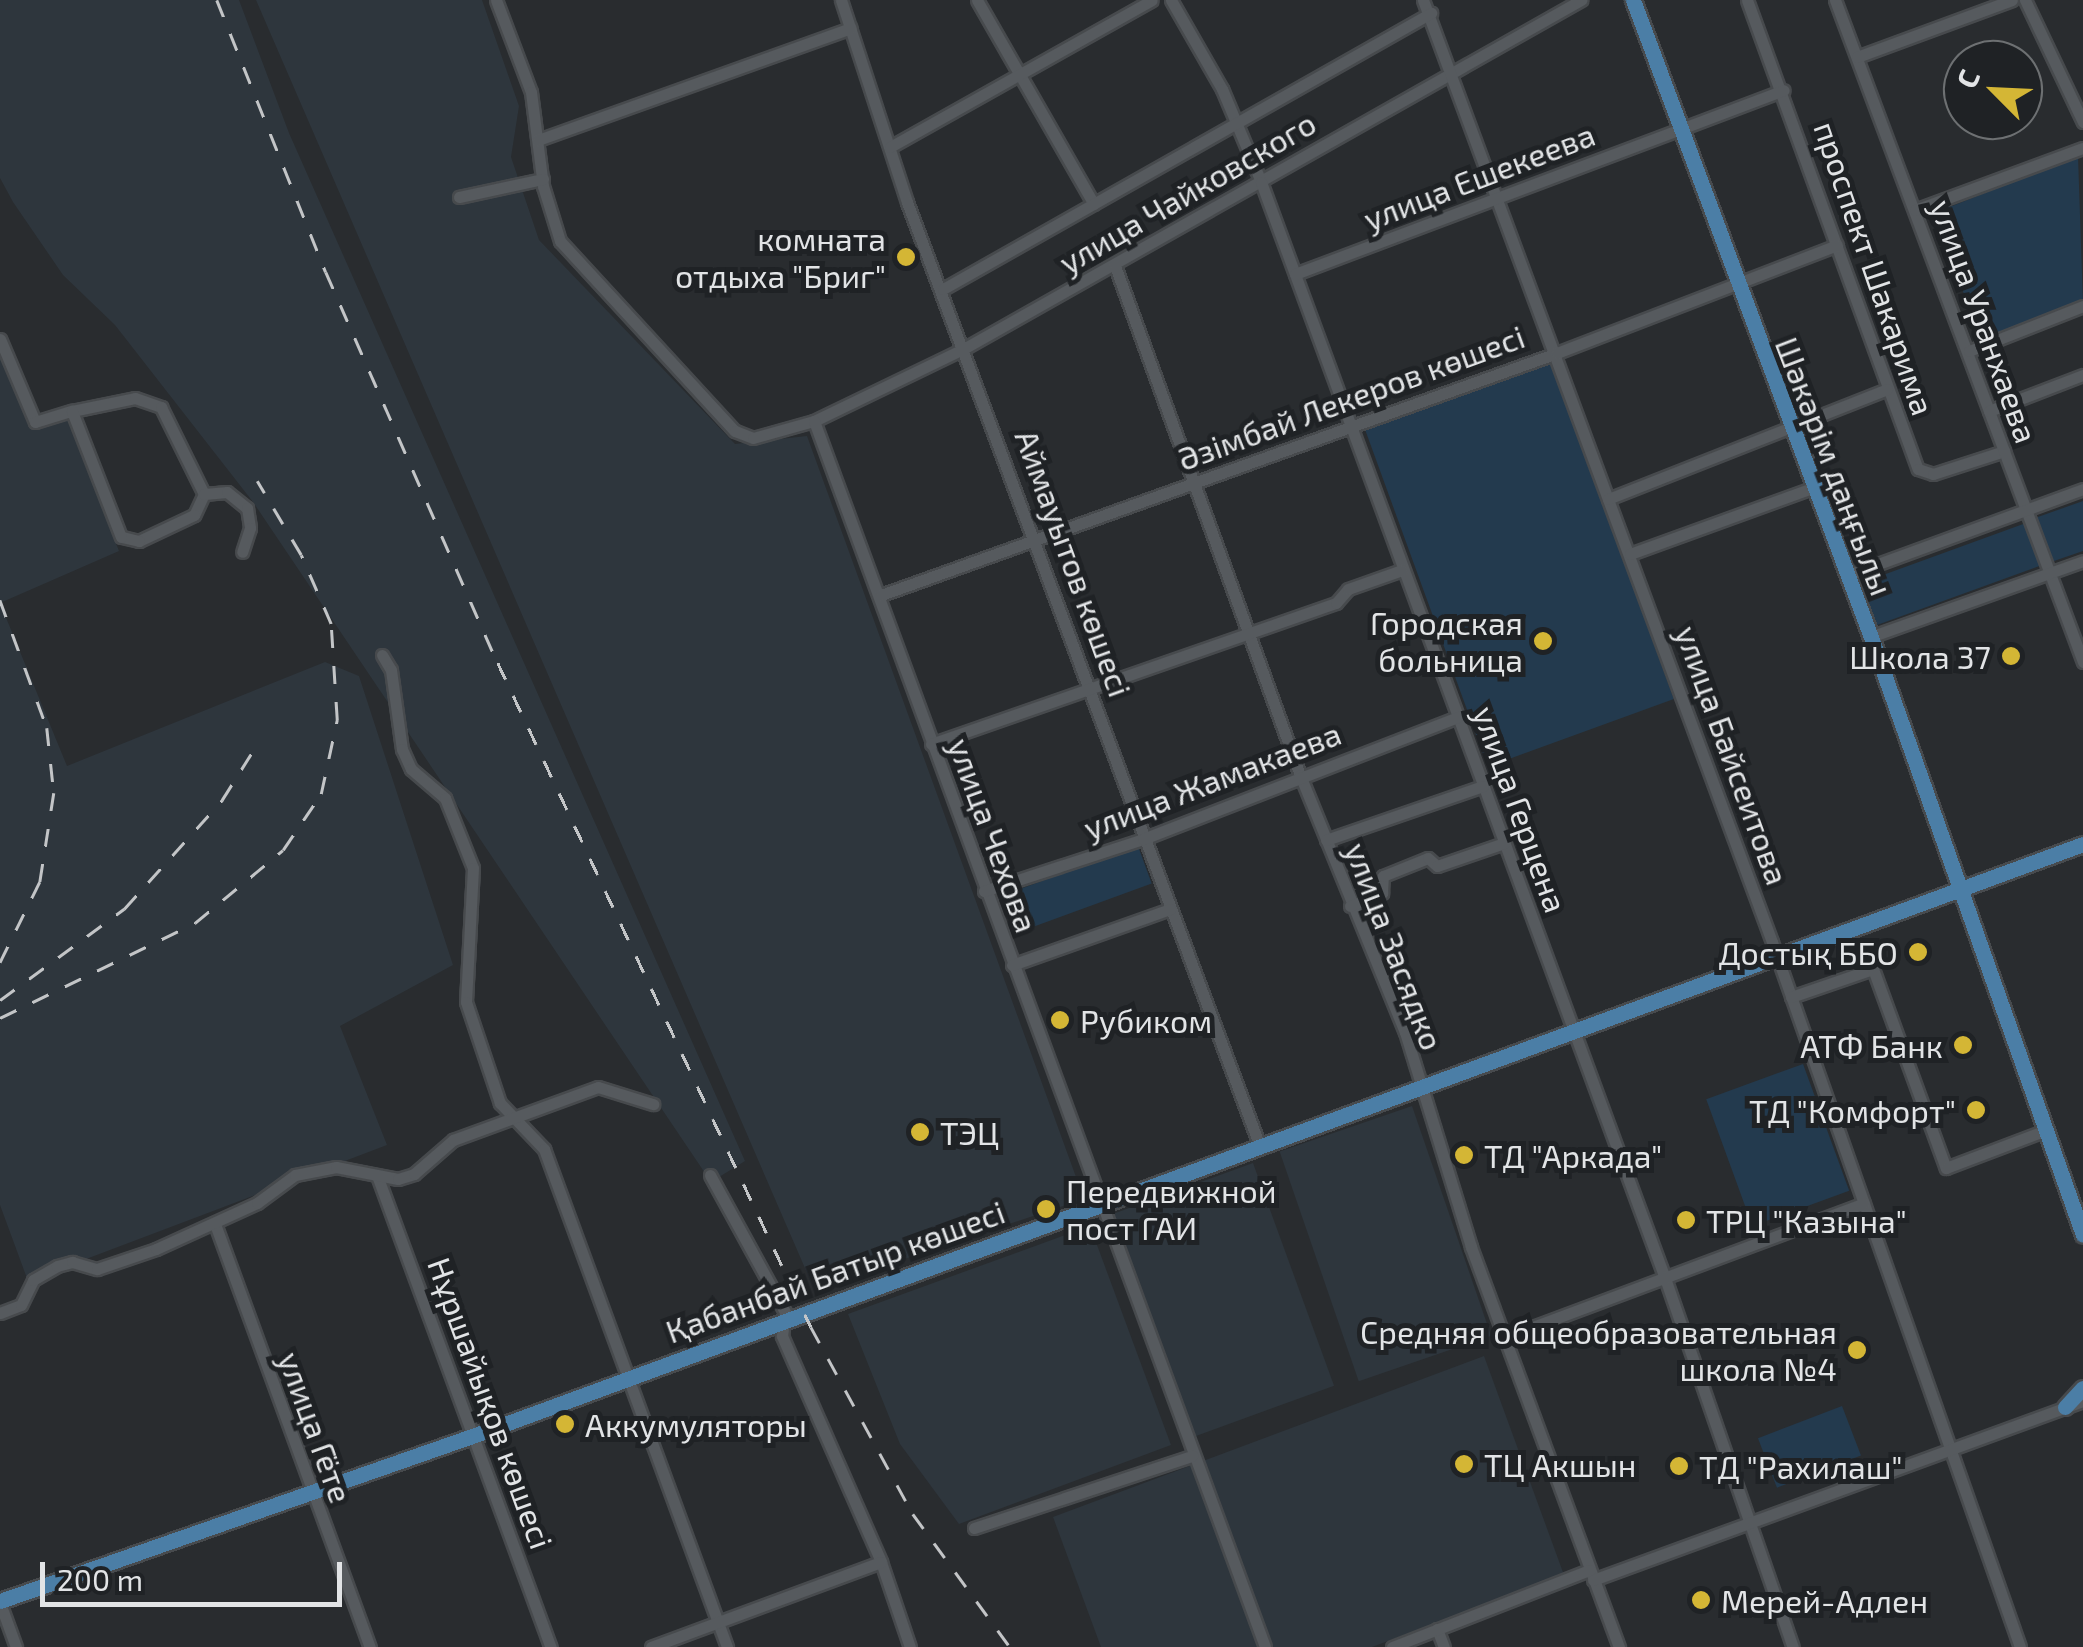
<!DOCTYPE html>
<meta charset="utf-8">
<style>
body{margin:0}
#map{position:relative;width:2083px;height:1647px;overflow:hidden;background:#292c2f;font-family:"Exo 2",sans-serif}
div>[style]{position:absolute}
.built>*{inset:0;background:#2e363d;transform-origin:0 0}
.green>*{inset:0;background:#233a4e;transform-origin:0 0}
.roads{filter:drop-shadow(2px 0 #474a4d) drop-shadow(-2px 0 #474a4d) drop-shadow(0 2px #474a4d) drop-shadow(0 -2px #474a4d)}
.minor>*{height:11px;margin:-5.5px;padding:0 5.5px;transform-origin:5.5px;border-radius:5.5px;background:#565a5e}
.major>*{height:15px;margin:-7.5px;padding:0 7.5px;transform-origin:7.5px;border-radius:7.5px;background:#4b7ea6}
.rail>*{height:2.5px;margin-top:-1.25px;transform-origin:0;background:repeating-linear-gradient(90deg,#c3c5c7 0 18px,transparent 0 36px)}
.dots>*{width:28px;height:28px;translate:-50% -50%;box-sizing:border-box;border:5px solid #1f2225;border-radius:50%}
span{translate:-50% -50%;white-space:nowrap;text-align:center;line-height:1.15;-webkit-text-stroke:10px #1f2225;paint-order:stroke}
.street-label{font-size:32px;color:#e2e4e6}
.poi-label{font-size:32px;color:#e2e4e6}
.right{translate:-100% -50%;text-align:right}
.left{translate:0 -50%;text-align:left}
.north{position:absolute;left:1943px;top:40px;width:100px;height:100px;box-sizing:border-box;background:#1f2225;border:2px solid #6d7072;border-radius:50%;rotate:294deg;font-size:28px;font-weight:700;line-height:40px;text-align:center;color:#e2e4e6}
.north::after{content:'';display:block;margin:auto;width:35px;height:45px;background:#d4b635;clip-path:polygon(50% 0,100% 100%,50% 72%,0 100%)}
.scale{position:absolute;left:40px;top:1562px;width:302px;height:45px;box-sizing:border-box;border:5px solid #e2e4e6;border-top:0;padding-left:12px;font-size:30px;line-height:35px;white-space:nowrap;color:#e2e4e6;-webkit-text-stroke:8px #1f2225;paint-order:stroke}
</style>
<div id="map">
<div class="built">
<div style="clip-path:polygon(0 0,239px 0,289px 133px,745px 1161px,711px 1182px,253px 502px,115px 325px,63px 275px,13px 202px,0 178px)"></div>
<div style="clip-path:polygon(256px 0,482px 0,519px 106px,511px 157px,539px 240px,735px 444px,807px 436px,1084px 1199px,814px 1289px)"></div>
<div style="clip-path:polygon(0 357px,27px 422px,66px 416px,119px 551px,0 603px,67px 766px,325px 662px,359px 676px,453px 965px,340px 1026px,387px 1145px,28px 1281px,0 1205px)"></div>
<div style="left:1412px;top:1106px;width:243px;height:140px;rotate:71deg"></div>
<div style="left:1253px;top:1163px;width:237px;height:155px;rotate:70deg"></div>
<div style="clip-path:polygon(1090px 1226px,1171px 1445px,959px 1524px,900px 1444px,848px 1314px)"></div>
<div style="clip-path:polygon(1484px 1356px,1564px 1575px,1372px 1647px,1101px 1647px,1053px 1517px)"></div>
</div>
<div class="green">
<div style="clip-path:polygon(2078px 156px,2083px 304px,1984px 344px,1932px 214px)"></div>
<div style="left:1549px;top:356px;width:365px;height:198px;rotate:70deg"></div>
<div style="clip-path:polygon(2083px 501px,2083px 551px,2051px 562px,2035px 518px)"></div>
<div style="left:2026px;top:523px;width:45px;height:180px;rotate:70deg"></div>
<div style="left:1138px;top:846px;width:40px;height:139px;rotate:70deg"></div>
<div style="left:1803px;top:1064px;width:135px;height:103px;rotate:70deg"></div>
<div style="left:1842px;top:1406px;width:53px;height:90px;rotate:69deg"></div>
</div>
<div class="roads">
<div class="minor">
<div style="left:496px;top:0;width:98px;rotate:69.2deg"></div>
<div style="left:531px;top:92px;width:95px;rotate:82.7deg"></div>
<div style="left:543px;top:186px;width:58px;rotate:72.8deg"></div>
<div style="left:560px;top:241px;width:258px;rotate:47.4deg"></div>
<div style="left:735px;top:431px;width:19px;rotate:21deg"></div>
<div style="left:753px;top:438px;width:63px;rotate:-15.6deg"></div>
<div style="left:814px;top:421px;width:168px;rotate:-25.8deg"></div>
<div style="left:965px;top:348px;width:708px;rotate:-29.46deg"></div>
<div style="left:841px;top:0;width:213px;rotate:71.9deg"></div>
<div style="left:907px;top:202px;width:1006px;rotate:69.51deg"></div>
<div style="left:977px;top:0;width:235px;rotate:60.2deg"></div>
<div style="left:1171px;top:0;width:103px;rotate:60.2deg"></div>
<div style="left:1222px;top:89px;width:101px;rotate:67.2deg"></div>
<div style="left:1261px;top:182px;width:1171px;rotate:69.77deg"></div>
<div style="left:1666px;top:1281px;width:387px;rotate:70.9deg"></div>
<div style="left:1423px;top:0;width:1005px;rotate:69.67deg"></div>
<div style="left:1772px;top:942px;width:747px;rotate:70.62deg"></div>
<div style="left:1747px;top:0;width:499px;rotate:70deg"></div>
<div style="left:1918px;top:469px;width:16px;rotate:18deg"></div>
<div style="left:1933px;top:474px;width:75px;rotate:-17.9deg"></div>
<div style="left:1835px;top:0;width:707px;rotate:69.46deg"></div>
<div style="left:2025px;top:0;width:135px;rotate:64.6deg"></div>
<div style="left:1857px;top:57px;width:165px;rotate:-20.2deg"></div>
<div style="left:538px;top:140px;width:332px;rotate:-19.7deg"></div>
<div style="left:890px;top:147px;width:300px;rotate:-29.3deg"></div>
<div style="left:459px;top:197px;width:86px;rotate:-12.1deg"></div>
<div style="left:1915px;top:210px;width:179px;rotate:-20.3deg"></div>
<div style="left:1115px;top:266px;width:542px;rotate:70.03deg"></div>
<div style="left:1300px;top:775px;width:278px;rotate:67.8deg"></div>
<div style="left:1405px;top:1032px;width:225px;rotate:72.9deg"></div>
<div style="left:1471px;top:1247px;width:427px;rotate:69.7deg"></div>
<div style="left:1295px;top:274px;width:522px;rotate:-20.62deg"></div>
<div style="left:943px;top:289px;width:561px;rotate:-29.49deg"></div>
<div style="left:0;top:339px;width:90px;rotate:67.1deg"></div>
<div style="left:35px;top:422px;width:39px;rotate:-17deg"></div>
<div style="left:72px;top:411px;width:64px;rotate:-11.7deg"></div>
<div style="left:135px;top:398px;width:28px;rotate:19deg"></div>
<div style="left:161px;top:407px;width:97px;rotate:63.7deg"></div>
<div style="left:204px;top:494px;width:23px;rotate:115deg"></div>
<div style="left:194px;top:515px;width:61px;rotate:154.7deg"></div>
<div style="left:139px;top:541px;width:18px;rotate:-167deg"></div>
<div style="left:121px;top:537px;width:135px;rotate:-111.3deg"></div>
<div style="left:1969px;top:351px;width:123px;rotate:-21.5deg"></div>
<div style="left:1989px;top:411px;width:101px;rotate:-21deg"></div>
<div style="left:814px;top:421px;width:1306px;rotate:69.8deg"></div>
<div style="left:204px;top:494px;width:23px;rotate:-5deg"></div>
<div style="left:227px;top:492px;width:26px;rotate:39deg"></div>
<div style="left:247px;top:508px;width:20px;rotate:81deg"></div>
<div style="left:250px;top:528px;width:25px;rotate:108deg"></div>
<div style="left:1608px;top:499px;width:300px;rotate:-21.5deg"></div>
<div style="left:1630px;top:554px;width:197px;rotate:-19.9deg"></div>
<div style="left:1848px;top:575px;width:250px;rotate:-20.1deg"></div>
<div style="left:881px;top:595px;width:718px;rotate:-19.7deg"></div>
<div style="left:1557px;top:353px;width:300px;rotate:-21.1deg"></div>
<div style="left:1870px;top:637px;width:226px;rotate:-19.6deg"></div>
<div style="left:382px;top:655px;width:17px;rotate:59deg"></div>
<div style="left:391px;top:670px;width:80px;rotate:82.1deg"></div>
<div style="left:402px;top:749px;width:22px;rotate:66deg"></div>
<div style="left:411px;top:769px;width:45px;rotate:40.5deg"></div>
<div style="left:445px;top:798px;width:75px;rotate:68.2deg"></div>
<div style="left:473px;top:868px;width:134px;rotate:93deg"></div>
<div style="left:466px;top:1002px;width:107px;rotate:71.4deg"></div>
<div style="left:500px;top:1103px;width:64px;rotate:46.3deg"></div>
<div style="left:544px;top:1149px;width:531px;rotate:69.82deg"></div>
<div style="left:931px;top:744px;width:429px;rotate:-19.2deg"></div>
<div style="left:1336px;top:603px;width:18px;rotate:-49deg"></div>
<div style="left:1348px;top:589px;width:57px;rotate:-19.4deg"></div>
<div style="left:1326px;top:840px;width:166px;rotate:-19deg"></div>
<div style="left:984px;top:891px;width:167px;rotate:-18.1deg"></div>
<div style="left:1143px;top:839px;width:338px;rotate:-21.2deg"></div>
<div style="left:1350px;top:906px;width:35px;rotate:-22deg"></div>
<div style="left:1382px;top:893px;width:17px;rotate:-87deg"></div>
<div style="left:1383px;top:876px;width:48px;rotate:-21.8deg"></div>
<div style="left:1428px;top:858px;width:12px;rotate:42deg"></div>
<div style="left:1437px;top:866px;width:71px;rotate:-18.9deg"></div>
<div style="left:1012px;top:965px;width:168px;rotate:-19.5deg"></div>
<div style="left:1791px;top:997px;width:87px;rotate:-18.9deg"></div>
<div style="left:1873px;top:969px;width:212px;rotate:69.9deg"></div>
<div style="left:1946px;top:1168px;width:107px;rotate:-20.8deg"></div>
<div style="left:710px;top:1175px;width:156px;rotate:61.3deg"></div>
<div style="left:785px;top:1312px;width:24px;rotate:97deg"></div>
<div style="left:782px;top:1336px;width:247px;rotate:66.3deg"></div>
<div style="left:881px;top:1562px;width:90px;rotate:71.2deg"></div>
<div style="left:378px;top:1178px;width:500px;rotate:69.8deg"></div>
<div style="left:215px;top:1224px;width:451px;rotate:69.9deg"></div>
<div style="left:0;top:1313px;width:22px;rotate:-21deg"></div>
<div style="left:21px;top:1305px;width:28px;rotate:-64deg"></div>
<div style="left:33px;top:1280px;width:28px;rotate:-30deg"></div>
<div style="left:57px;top:1266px;width:16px;rotate:-15deg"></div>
<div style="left:72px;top:1262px;width:26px;rotate:16deg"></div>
<div style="left:97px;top:1269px;width:62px;rotate:-18.7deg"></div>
<div style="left:156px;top:1249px;width:111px;rotate:-24.5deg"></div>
<div style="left:257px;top:1203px;width:47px;rotate:-36.4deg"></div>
<div style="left:295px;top:1175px;width:42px;rotate:-11deg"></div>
<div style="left:336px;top:1167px;width:63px;rotate:11deg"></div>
<div style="left:398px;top:1179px;width:17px;rotate:-17deg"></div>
<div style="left:414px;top:1174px;width:52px;rotate:-41.1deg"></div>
<div style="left:453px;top:1140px;width:154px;rotate:-20.1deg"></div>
<div style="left:598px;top:1087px;width:58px;rotate:17.2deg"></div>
<div style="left:1506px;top:1337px;width:382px;rotate:-20.5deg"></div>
<div style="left:974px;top:1528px;width:230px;rotate:-18.3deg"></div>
<div style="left:1593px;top:1580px;width:522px;rotate:-20.07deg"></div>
<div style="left:0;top:1603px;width:47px;rotate:70deg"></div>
<div style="left:1437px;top:1629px;width:19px;rotate:69deg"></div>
<div style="left:651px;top:1647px;width:245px;rotate:-20.3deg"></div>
<div style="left:1392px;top:1647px;width:212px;rotate:-21.3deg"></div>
</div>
<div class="major">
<div style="left:1633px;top:0;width:683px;rotate:69.52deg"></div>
<div style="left:1872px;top:640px;width:631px;rotate:70.47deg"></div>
<div style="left:2065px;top:1407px;width:26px;rotate:-47deg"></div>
<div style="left:0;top:1601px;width:503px;rotate:-19.26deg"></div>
<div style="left:475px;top:1435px;width:1713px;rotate:-20.18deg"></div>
</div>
</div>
<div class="rail">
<div style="left:217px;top:0;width:293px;rotate:68.2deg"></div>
<div style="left:326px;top:272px;width:427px;rotate:66.3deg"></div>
<div style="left:498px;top:663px;width:734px;rotate:64.76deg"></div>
<div style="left:811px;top:1327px;width:213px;rotate:61.4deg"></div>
<div style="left:913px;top:1514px;width:165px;rotate:53.9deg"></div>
<div style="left:0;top:600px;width:136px;rotate:69.8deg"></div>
<div style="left:47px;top:728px;width:65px;rotate:83.9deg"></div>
<div style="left:54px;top:793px;width:90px;rotate:98.9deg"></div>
<div style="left:40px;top:882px;width:90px;rotate:116.3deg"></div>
<div style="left:0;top:1000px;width:154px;rotate:-36.3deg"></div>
<div style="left:124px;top:909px;width:147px;rotate:-48deg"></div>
<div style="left:222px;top:800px;width:64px;rotate:-57.8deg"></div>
<div style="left:0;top:1018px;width:217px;rotate:-26deg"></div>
<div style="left:195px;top:923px;width:114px;rotate:-39.7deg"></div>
<div style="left:283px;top:850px;width:68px;rotate:-55.8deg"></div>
<div style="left:321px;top:794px;width:76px;rotate:-77.8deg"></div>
<div style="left:337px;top:720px;width:96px;rotate:-93.6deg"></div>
<div style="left:331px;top:624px;width:75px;rotate:-113.5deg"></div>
<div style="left:301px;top:555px;width:86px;rotate:-120.7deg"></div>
</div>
<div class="dots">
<div style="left:906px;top:257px;background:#d4b635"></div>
<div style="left:1543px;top:641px;background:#d4b635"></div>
<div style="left:2011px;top:656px;background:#d4b635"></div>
<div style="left:1918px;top:952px;background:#d4b635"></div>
<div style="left:1060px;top:1020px;background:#d4b635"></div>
<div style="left:1963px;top:1045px;background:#d4b635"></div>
<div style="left:1976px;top:1110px;background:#d4b635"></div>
<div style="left:920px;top:1132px;background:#d4b635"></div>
<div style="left:1464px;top:1155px;background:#d4b635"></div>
<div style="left:1046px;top:1209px;background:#d4b635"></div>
<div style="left:1686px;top:1220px;background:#d4b635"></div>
<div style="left:1857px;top:1350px;background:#d4b635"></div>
<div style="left:565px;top:1424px;background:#d4b635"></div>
<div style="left:1464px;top:1464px;background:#d4b635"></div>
<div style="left:1679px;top:1466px;background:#d4b635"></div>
<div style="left:1701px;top:1600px;background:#d4b635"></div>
</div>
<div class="street-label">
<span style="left:1479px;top:176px;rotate:-21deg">улица Ешекеева</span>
<span style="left:1187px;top:192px;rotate:-30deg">улица Чайковского</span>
<span style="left:1875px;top:268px;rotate:71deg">проспект Шакарима</span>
<span style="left:1985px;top:321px;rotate:70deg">улица Уранхаева</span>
<span style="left:1351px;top:397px;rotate:-20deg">Әзімбай Лекеров көшесі</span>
<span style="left:1835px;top:466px;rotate:69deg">Шәкәрім даңғылы</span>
<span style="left:1074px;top:563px;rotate:70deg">Аймауытов көшесі</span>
<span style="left:1733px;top:755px;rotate:70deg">улица Байсеитова</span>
<span style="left:1212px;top:780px;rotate:-21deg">улица Жамакаева</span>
<span style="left:1521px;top:809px;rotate:70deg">улица Герцена</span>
<span style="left:994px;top:835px;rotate:70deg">улица Чехова</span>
<span style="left:1395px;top:946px;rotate:69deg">улица Засядко</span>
<span style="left:835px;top:1271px;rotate:-20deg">Қабанбай Батыр көшесі</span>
<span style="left:491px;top:1403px;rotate:70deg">Нұршайықов көшесі</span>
<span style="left:316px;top:1427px;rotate:70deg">улица Гёте</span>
</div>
<div class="poi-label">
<span class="right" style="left:886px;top:257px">комната<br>отдыха "Бриг"</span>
<span class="right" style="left:1523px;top:641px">Городская<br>больница</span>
<span class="right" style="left:1991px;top:656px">Школа 37</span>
<span class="right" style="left:1898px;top:952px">Достық ББО</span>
<span class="left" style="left:1080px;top:1020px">Рубиком</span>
<span class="right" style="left:1943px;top:1045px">АТФ Банк</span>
<span class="right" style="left:1956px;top:1110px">ТД "Комфорт"</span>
<span class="left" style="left:940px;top:1132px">ТЭЦ</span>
<span class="left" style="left:1484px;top:1155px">ТД "Аркада"</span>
<span class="left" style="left:1066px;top:1209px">Передвижной<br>пост ГАИ</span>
<span class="left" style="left:1706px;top:1220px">ТРЦ "Казына"</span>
<span class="right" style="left:1837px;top:1350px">Средняя общеобразовательная<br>школа №4</span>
<span class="left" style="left:585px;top:1424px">Аккумуляторы</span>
<span class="left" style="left:1484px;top:1464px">ТЦ Акшын</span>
<span class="left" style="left:1699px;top:1466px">ТД "Рахилаш"</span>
<span class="left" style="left:1721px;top:1600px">Мерей-Адлен</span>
</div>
<div class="north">С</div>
<div class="scale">200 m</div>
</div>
